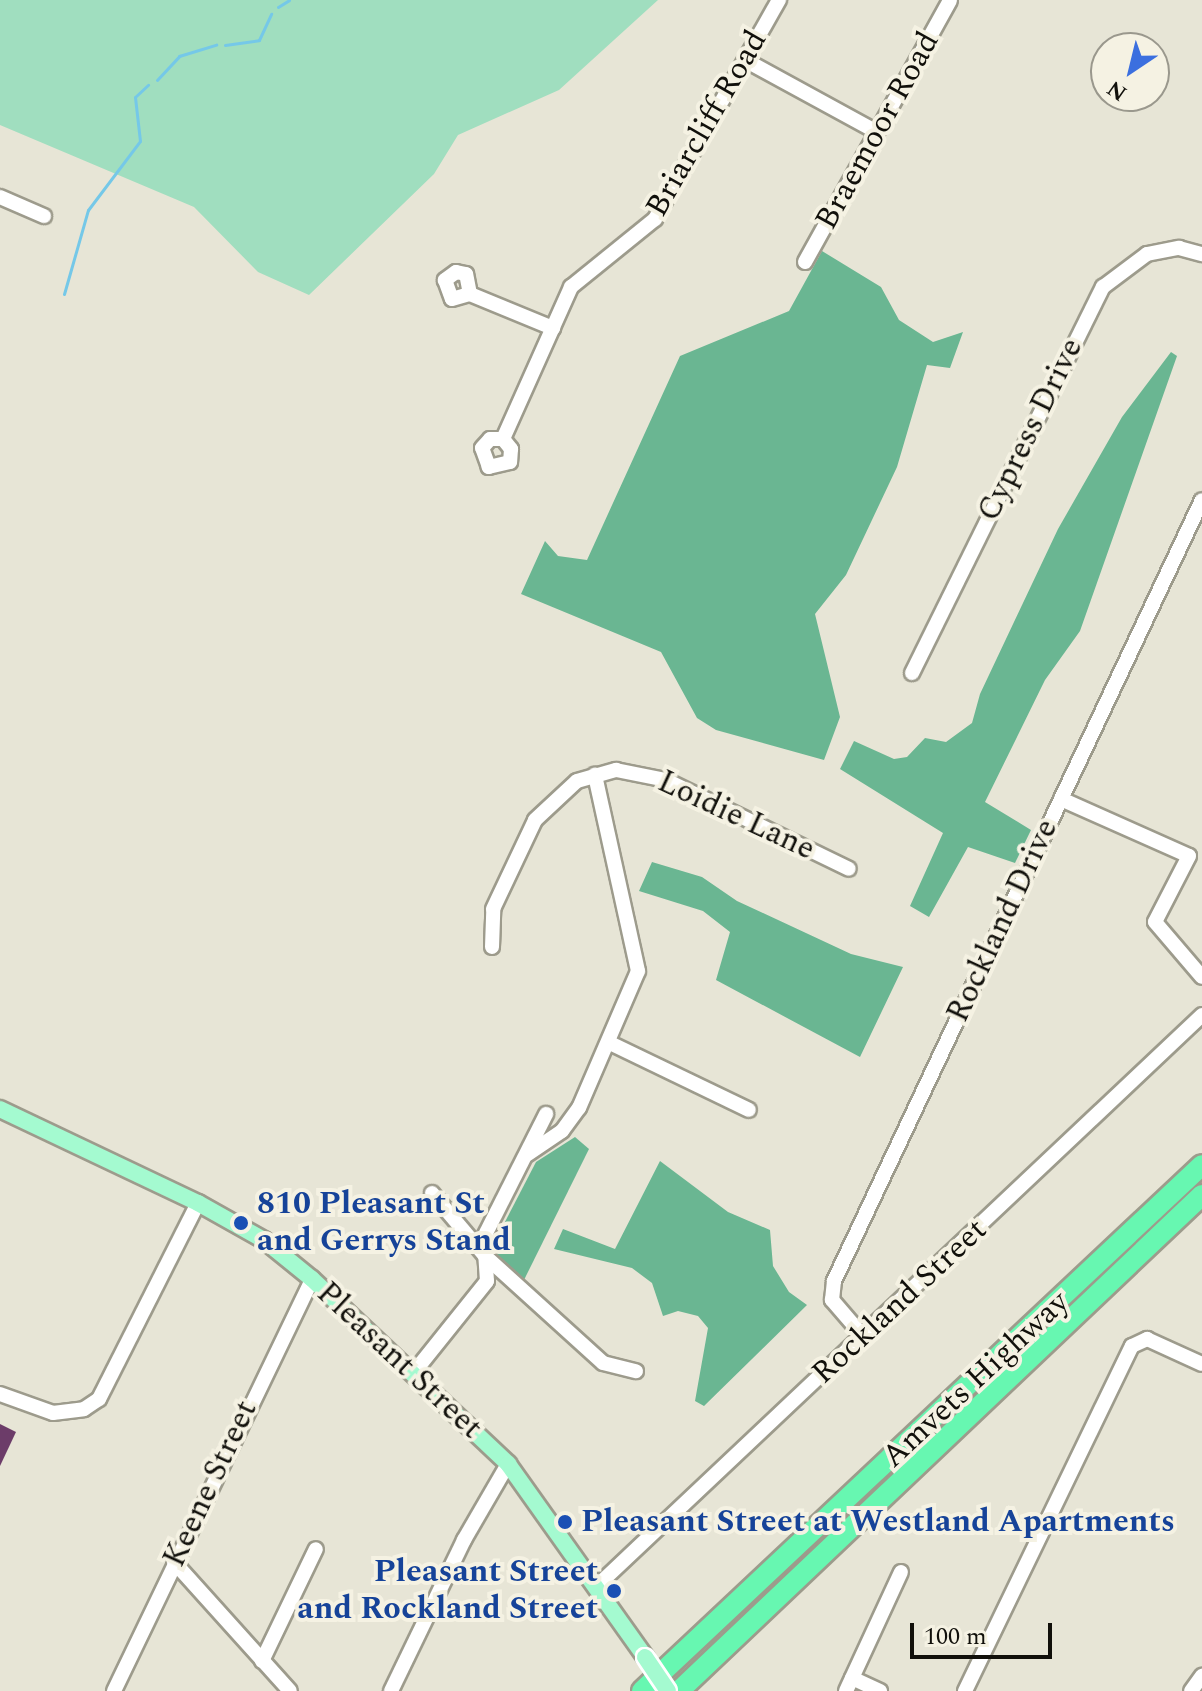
<!DOCTYPE html>
<style>
body{margin:0}
#map{position:relative;width:1202px;height:1691px;overflow:hidden;background:#e7e5d6;font-family:Spectral,serif}
div>[style]{position:absolute}
.green>*{inset:0;background:#a0debf}
.forest>*{inset:0;background:#6ab692}
.stream>*{height:3px;margin:-1.5px;padding:0 1.5px;transform-origin:1.5px;border-radius:1.5px;background:#75c8e8}
.building>*{inset:0;background:#6c3c69}
.roads{filter:drop-shadow(2px 0 #9d9b8c) drop-shadow(-2px 0 #9d9b8c) drop-shadow(0 2px #9d9b8c) drop-shadow(0 -2px #9d9b8c)}
.minor>*{height:14px;margin:-7px;padding:0 7px;transform-origin:7px;border-radius:7px;background:#fff}
.major>*{height:16px;margin:-8px;padding:0 8px;transform-origin:8px;border-radius:8px;background:#a4fad0}
.highway>*{height:20px;margin:-10px;padding:0 10px;transform-origin:10px;border-radius:10px;background:#67f7b1}
.bridges{filter:drop-shadow(2px 0 #fff) drop-shadow(-2px 0 #fff) drop-shadow(0 2px #fff) drop-shadow(0 -2px #fff)}
.major-bridge>*{height:16px;margin:-8px;padding:0 8px;transform-origin:8px;border-radius:8px;background:#a4fad0}
.dots>*{width:22px;height:22px;translate:-50% -50%;box-sizing:border-box;border:4px solid #f5f2e3;border-radius:50%}
span{translate:-50% -50%;white-space:nowrap;text-align:center;line-height:1.15;-webkit-text-stroke:8px #f5f2e3;paint-order:stroke}
.street-label{font-size:32px;color:#11100b}
.transit-label{font-size:32px;color:#164399;font-weight:700}
.left{translate:0 -50%;text-align:left}
.right{translate:-100% -50%;text-align:right}
.north{position:absolute;left:1090px;top:32px;width:80px;height:80px;box-sizing:border-box;background:#f5f2e3;border:2px solid #9a988d;border-radius:50%;rotate:215deg;font-size:22px;font-weight:700;line-height:32px;text-align:center;color:#11100b}
.north::after{content:'';display:block;margin:auto;width:28px;height:36px;background:#3b6fdf;clip-path:polygon(50% 0,100% 100%,50% 72%,0 100%)}
.scale{position:absolute;left:910px;top:1623px;width:142px;height:36px;box-sizing:border-box;border:4px solid #11100b;border-top:0;padding-left:10px;font-size:24px;line-height:28px;white-space:nowrap;color:#11100b;-webkit-text-stroke:6px #f5f2e3;paint-order:stroke}
</style>
<div id="map">
<div class="green">
<div style="clip-path:polygon(0 0,658px 0,559px 90px,458px 135px,434px 174px,309px 295px,258px 272px,194px 207px,0 125px)"></div>
</div>
<div class="forest">
<div style="clip-path:polygon(822px 251px,881px 287px,899px 320px,933px 342px,963px 332px,950px 368px,927px 365px,897px 467px,846px 575px,815px 614px,840px 717px,824px 760px,716px 730px,697px 718px,661px 652px,521px 594px,545px 541px,558px 556px,587px 560px,680px 356px,789px 311px)"></div>
<div style="clip-path:polygon(1171px 352px,1177px 356px,1080px 631px,1045px 680px,985px 802px,1031px 830px,1015px 863px,968px 847px,929px 917px,910px 906px,943px 833px,840px 769px,854px 741px,894px 759px,907px 757px,925px 738px,946px 742px,972px 723px,980px 694px,1058px 529px,1122px 417px)"></div>
<div style="clip-path:polygon(652px 862px,702px 877px,737px 901px,851px 954px,903px 967px,860px 1057px,716px 980px,730px 932px,703px 911px,639px 891px)"></div>
<div style="clip-path:polygon(575px 1137px,589px 1149px,522px 1284px,500px 1264px,494px 1243px,536px 1162px)"></div>
<div style="clip-path:polygon(660px 1161px,728px 1212px,770px 1230px,773px 1266px,789px 1292px,807px 1305px,704px 1406px,695px 1401px,708px 1328px,698px 1316px,678px 1311px,663px 1316px,652px 1283px,632px 1268px,554px 1249px,563px 1229px,615px 1249px)"></div>
</div>
<div class="stream">
<div style="left:278px;top:7px;width:13px;rotate:-32deg"></div>
<div style="left:225px;top:45px;width:34px;rotate:-8deg"></div>
<div style="left:259px;top:40px;width:29px;rotate:-65deg"></div>
<div style="left:157px;top:80px;width:33px;rotate:-47deg"></div>
<div style="left:179px;top:56px;width:39px;rotate:-17deg"></div>
<div style="left:64px;top:294px;width:87px;rotate:-74.1deg"></div>
<div style="left:88px;top:210px;width:86px;rotate:-53deg"></div>
<div style="left:140px;top:141px;width:44px;rotate:-96.5deg"></div>
<div style="left:135px;top:97px;width:18px;rotate:-43deg"></div>
</div>
<div class="building">
<div style="clip-path:polygon(0 1424px,16px 1432px,0 1466px)"></div>
</div>
<div class="roads">
<div class="minor">
<div style="left:745px;top:60px;width:150px;rotate:28.6deg"></div>
<div style="left:0;top:197px;width:48px;rotate:23.4deg"></div>
<div style="left:805px;top:262px;width:299px;rotate:-61deg"></div>
<div style="left:470px;top:294px;width:20px;rotate:-101deg"></div>
<div style="left:466px;top:274px;width:10px;rotate:-169deg"></div>
<div style="left:456px;top:272px;width:14px;rotate:144deg"></div>
<div style="left:445px;top:280px;width:20px;rotate:70deg"></div>
<div style="left:452px;top:299px;width:19px;rotate:-16deg"></div>
<div style="left:470px;top:294px;width:90px;rotate:22.3deg"></div>
<div style="left:503px;top:439px;width:13px;rotate:51deg"></div>
<div style="left:511px;top:449px;width:13px;rotate:94deg"></div>
<div style="left:510px;top:462px;width:22px;rotate:167deg"></div>
<div style="left:489px;top:467px;width:20px;rotate:-110deg"></div>
<div style="left:482px;top:448px;width:12px;rotate:-48deg"></div>
<div style="left:490px;top:439px;width:13px"></div>
<div style="left:503px;top:439px;width:167px;rotate:-65.9deg"></div>
<div style="left:571px;top:287px;width:108px;rotate:-39deg"></div>
<div style="left:655px;top:219px;width:252px;rotate:-60.5deg"></div>
<div style="left:912px;top:673px;width:431px;rotate:-63.7deg"></div>
<div style="left:1103px;top:287px;width:55px;rotate:-36.9deg"></div>
<div style="left:1147px;top:254px;width:33px;rotate:-11deg"></div>
<div style="left:1179px;top:248px;width:24px;rotate:15deg"></div>
<div style="left:1061px;top:799px;width:140px;rotate:24deg"></div>
<div style="left:1189px;top:856px;width:74px;rotate:117.3deg"></div>
<div style="left:1155px;top:922px;width:72px;rotate:49.5deg"></div>
<div style="left:492px;top:947px;width:38px;rotate:-88deg"></div>
<div style="left:493px;top:909px;width:98px;rotate:-64.7deg"></div>
<div style="left:535px;top:820px;width:57px;rotate:-42.9deg"></div>
<div style="left:577px;top:781px;width:41px;rotate:-15.8deg"></div>
<div style="left:616px;top:770px;width:51px;rotate:11.3deg"></div>
<div style="left:666px;top:780px;width:203px;rotate:25.9deg"></div>
<div style="left:610px;top:1043px;width:154px;rotate:25.7deg"></div>
<div style="left:528px;top:1154px;width:41px;rotate:-34.1deg"></div>
<div style="left:562px;top:1131px;width:29px;rotate:-54deg"></div>
<div style="left:579px;top:1108px;width:149px;rotate:-66.7deg"></div>
<div style="left:638px;top:971px;width:201px;rotate:-102.4deg"></div>
<div style="left:432px;top:1193px;width:82px;rotate:49.9deg"></div>
<div style="left:485px;top:1256px;width:159px;rotate:42.2deg"></div>
<div style="left:603px;top:1363px;width:34px;rotate:14deg"></div>
<div style="left:863px;top:1336px;width:48px;rotate:-130.7deg"></div>
<div style="left:832px;top:1300px;width:19px;rotate:-84deg"></div>
<div style="left:834px;top:1281px;width:863px;rotate:-64.77deg"></div>
<div style="left:415px;top:1371px;width:115px;rotate:-51.3deg"></div>
<div style="left:487px;top:1281px;width:44px;rotate:-93.9deg"></div>
<div style="left:484px;top:1237px;width:138px;rotate:-63.2deg"></div>
<div style="left:0;top:1394px;width:56px;rotate:19.7deg"></div>
<div style="left:53px;top:1413px;width:31px;rotate:-7deg"></div>
<div style="left:84px;top:1409px;width:18px;rotate:-34deg"></div>
<div style="left:99px;top:1399px;width:220px;rotate:-63.2deg"></div>
<div style="left:174px;top:1562px;width:173px;rotate:48deg"></div>
<div style="left:597px;top:1586px;width:832px;rotate:-43.34deg"></div>
<div style="left:262px;top:1661px;width:124px;rotate:-64.3deg"></div>
<div style="left:852px;top:1678px;width:31px;rotate:25deg"></div>
<div style="left:114px;top:1691px;width:457px;rotate:-64.3deg"></div>
<div style="left:391px;top:1691px;width:168px;rotate:-64.2deg"></div>
<div style="left:464px;top:1540px;width:88px;rotate:-59.9deg"></div>
<div style="left:846px;top:1691px;width:131px;rotate:-65.2deg"></div>
<div style="left:965px;top:1691px;width:383px;rotate:-64.2deg"></div>
<div style="left:1132px;top:1346px;width:17px;rotate:-25deg"></div>
<div style="left:1147px;top:1339px;width:60px;rotate:24.4deg"></div>
<div style="left:1191px;top:1691px;width:19px;rotate:-54deg"></div>
</div>
<div class="major">
<div style="left:0;top:1109px;width:219px;rotate:25.4deg"></div>
<div style="left:198px;top:1203px;width:76px;rotate:29.3deg"></div>
<div style="left:264px;top:1240px;width:62px;rotate:39.1deg"></div>
<div style="left:312px;top:1279px;width:270px;rotate:43.3deg"></div>
<div style="left:508px;top:1464px;width:237px;rotate:54.6deg"></div>
</div>
<div class="highway">
<div style="left:642px;top:1691px;width:768px;rotate:-43.21deg"></div>
<div style="left:679px;top:1691px;width:721px;rotate:-43.48deg"></div>
</div>
</div>
<div class="bridges">
<div class="major-bridge">
<div style="left:645px;top:1657px;width:41px;rotate:55.9deg"></div>
</div>
</div>
<div class="dots">
<div style="left:241px;top:1223px;background:#1a4fb4"></div>
<div style="left:565px;top:1522px;background:#1a4fb4"></div>
<div style="left:614px;top:1591px;background:#1a4fb4"></div>
</div>
<div class="street-label">
<span style="left:707px;top:124px;rotate:-60deg">Briarcliff Road</span>
<span style="left:878px;top:131px;rotate:-61deg">Braemoor Road</span>
<span style="left:1031px;top:430px;rotate:-64deg">Cypress Drive</span>
<span style="left:736px;top:816px;rotate:25deg">Loidie Lane</span>
<span style="left:1003px;top:921px;rotate:-65deg">Rockland Drive</span>
<span style="left:900px;top:1302px;rotate:-43deg">Rockland Street</span>
<span style="left:399px;top:1361px;rotate:43deg">Pleasant Street</span>
<span style="left:976px;top:1380px;rotate:-43deg">Amvets Highway</span>
<span style="left:211px;top:1484px;rotate:-65deg">Keene Street</span>
</div>
<div class="transit-label">
<span class="left" style="left:257px;top:1223px">810 Pleasant St<br>and Gerrys Stand</span>
<span class="left" style="left:581px;top:1522px">Pleasant Street at Westland Apartments</span>
<span class="right" style="left:598px;top:1591px">Pleasant Street<br>and Rockland Street</span>
</div>
<div class="north">N</div>
<div class="scale">100 m</div>
</div>
